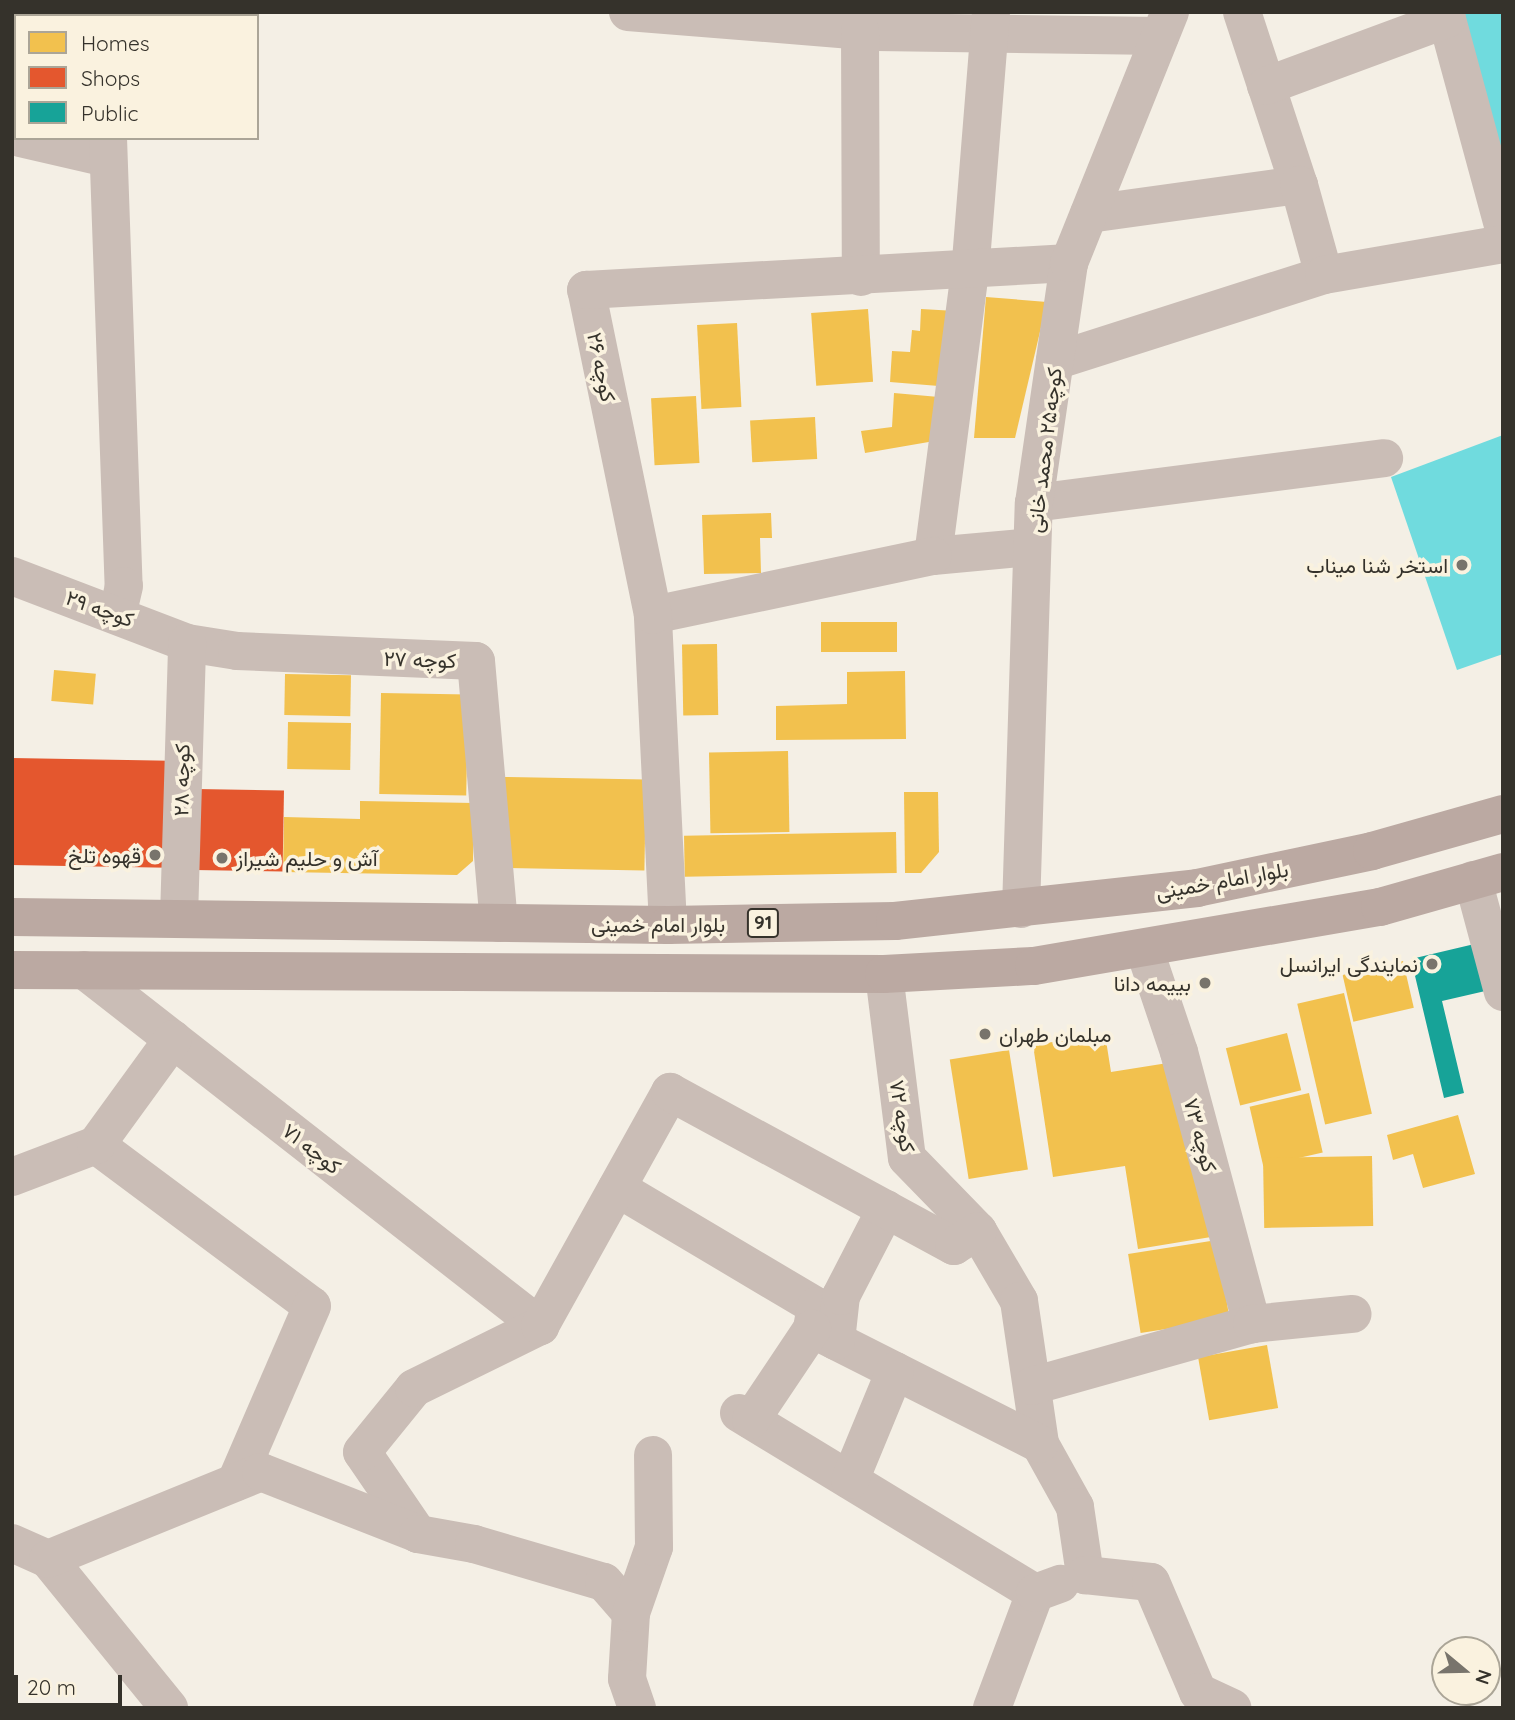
<!DOCTYPE html>
<meta charset="utf-8">
<style>
body{margin:0}
#map{position:relative;width:1515px;height:1720px;overflow:hidden;background:#f4efe5;font-family:Quicksand,Vazirmatn,sans-serif}
div>[style]{position:absolute}
.water>*{inset:0;background:#70dbde}
.homes>*{inset:0;background:#f2c14e;transform-origin:0 0}
.shops>*{inset:0;background:#e4572e;transform-origin:0 0}
.public>*{inset:0;background:#17a398}
.minor>*{height:38px;margin:-19px;padding:0 19px;transform-origin:19px;border-radius:19px;background:#cabdb6}
.tertiary>*{height:38px;margin:-19px;padding:0 19px;transform-origin:19px;border-radius:19px;background:#cabdb6}
.primary>*{height:38px;margin:-19px;padding:0 19px;transform-origin:19px;border-radius:19px;background:#bba9a2}
.dots>*{width:19px;height:19px;translate:-50% -50%;box-sizing:border-box;border:4px solid #faf2df;border-radius:50%}
span{translate:-50% -50%;white-space:nowrap;text-align:center;line-height:1.15;-webkit-text-stroke:7px #faf2df;paint-order:stroke}
.shield-label span{padding:2px 5px;background:#faf2df;border:2px solid;border-radius:5px;-webkit-text-stroke-width:0}
.shield-label{font-size:19px;color:#35322b;font-weight:700}
.street-label{font-size:21px;color:#35322b}
.poi-label{font-size:21px;color:#35322b}
.right{translate:-100% -50%;text-align:right}
.left{translate:0 -50%;text-align:left}
.frame{position:absolute;inset:0;border:14px solid #35322b;pointer-events:none}
.legend{position:absolute;left:14px;top:14px;width:245px;height:126px;box-sizing:border-box;background:#faf2df;border:2px solid #aba597;margin:0;padding:9px 12px;list-style:none;font-size:21px;color:#35322b}
.legend li{display:flex;align-items:center;gap:14px;height:35px}
.legend b{width:35px;border:2px solid #aba597}
.north{position:absolute;left:1431px;top:1636px;width:70px;height:70px;box-sizing:border-box;background:#faf2df;border:2px solid #aba597;border-radius:50%;rotate:109deg;font-size:19px;font-weight:700;line-height:28px;text-align:center;color:#35322b}
.north::after{content:'';display:block;margin:auto;width:24px;height:32px;background:#78746c;clip-path:polygon(50% 0,100% 100%,50% 72%,0 100%)}
.scale{position:absolute;left:14px;top:1675px;width:108px;height:32px;box-sizing:border-box;border:4px solid #35322b;border-top:0;padding-left:9px;font-size:21px;line-height:24px;white-space:nowrap;color:#35322b;-webkit-text-stroke:5px #faf2df;paint-order:stroke}
</style>
<div id="map">
<div class="water">
<div style="clip-path:polygon(1454px 12px,1503px 12px,1503px 188px)"></div>
<div style="clip-path:polygon(1503px 435px,1503px 654px,1457px 670px,1391px 477px)"></div>
</div>
<div class="homes">
<div style="clip-path:polygon(986px 297px,1047px 302px,1015px 438px,974px 438px)"></div>
<div style="left:868px;top:309px;width:73px;height:57px;rotate:86deg"></div>
<div style="clip-path:polygon(921px 309px,956px 311px,951px 387px,890px 382px,892px 351px,910px 352px,912px 330px,920px 331px)"></div>
<div style="left:737px;top:323px;width:84px;height:40px;rotate:87deg"></div>
<div style="clip-path:polygon(894px 393px,950px 398px,946px 439px,865px 453px,861px 431px,892px 427px)"></div>
<div style="left:696px;top:396px;width:67px;height:45px;rotate:87deg"></div>
<div style="left:815px;top:417px;width:42px;height:65px;rotate:87deg"></div>
<div style="clip-path:polygon(771px 513px,772px 538px,760px 538px,761px 573px,704px 574px,702px 515px)"></div>
<div style="left:821px;top:622px;width:76px;height:30px"></div>
<div style="left:717px;top:644px;width:71px;height:35px;rotate:89deg"></div>
<div style="left:54px;top:670px;width:42px;height:31px;rotate:5deg"></div>
<div style="clip-path:polygon(905px 671px,906px 739px,776px 740px,776px 706px,847px 704px,847px 672px)"></div>
<div style="left:285px;top:674px;width:66px;height:41px;rotate:1deg"></div>
<div style="left:381px;top:693px;width:87px;height:101px;rotate:1deg"></div>
<div style="left:288px;top:722px;width:63px;height:47px;rotate:1deg"></div>
<div style="left:788px;top:751px;width:81px;height:79px;rotate:89deg"></div>
<div style="left:504px;top:777px;width:142px;height:91px;rotate:1deg"></div>
<div style="clip-path:polygon(904px 792px,938px 792px,939px 852px,921px 873px,905px 873px)"></div>
<div style="clip-path:polygon(360px 801px,474px 803px,473px 861px,457px 875px,283px 872px,284px 817px,360px 819px)"></div>
<div style="left:896px;top:832px;width:41px;height:212px;rotate:89deg"></div>
<div style="left:1403px;top:961px;width:48px;height:62px;rotate:77deg"></div>
<div style="left:1344px;top:993px;width:124px;height:48px;rotate:77deg"></div>
<div style="left:1287px;top:1033px;width:59px;height:63px;rotate:76deg"></div>
<div style="clip-path:polygon(1105px 1034px,1111px 1072px,1174px 1062px,1211px 1237px,1138px 1249px,1125px 1166px,1053px 1177px,1033px 1045px)"></div>
<div style="left:1009px;top:1050px;width:121px;height:60px;rotate:81deg"></div>
<div style="left:1309px;top:1093px;width:61px;height:61px;rotate:77deg"></div>
<div style="clip-path:polygon(1458px 1115px,1475px 1174px,1423px 1188px,1413px 1154px,1393px 1160px,1387px 1135px)"></div>
<div style="left:1372px;top:1156px;width:70px;height:109px;rotate:89deg"></div>
<div style="left:1217px;top:1240px;width:80px;height:90px;rotate:81deg"></div>
<div style="left:1267px;top:1345px;width:64px;height:70px;rotate:80deg"></div>
</div>
<div class="shops">
<div style="left:12px;top:758px;width:158px;height:107px;rotate:1deg"></div>
<div style="left:196px;top:789px;width:88px;height:81px;rotate:1deg"></div>
</div>
<div class="public">
<div style="clip-path:polygon(1483px 942px,1494px 989px,1442px 1001px,1464px 1093px,1444px 1098px,1411px 959px)"></div>
</div>
<div class="minor">
<div style="left:628px;top:12px;width:249px;rotate:4.6deg"></div>
<div style="left:876px;top:32px;width:284px;rotate:0.8deg"></div>
<div style="left:991px;top:12px;width:260px;rotate:94.6deg"></div>
<div style="left:970px;top:271px;width:287px;rotate:97.4deg"></div>
<div style="left:933px;top:556px;width:99px;rotate:-5.2deg"></div>
<div style="left:1242px;top:12px;width:182px;rotate:71.8deg"></div>
<div style="left:1445px;top:12px;width:221px;rotate:74.8deg"></div>
<div style="left:123px;top:16px;width:4px;rotate:-76deg"></div>
<div style="left:860px;top:30px;width:247px;rotate:89.8deg"></div>
<div style="left:1266px;top:86px;width:193px;rotate:-20.3deg"></div>
<div style="left:20px;top:138px;width:89px;rotate:12.9deg"></div>
<div style="left:108px;top:138px;width:448px;rotate:88deg"></div>
<div style="left:124px;top:586px;width:28px;rotate:103deg"></div>
<div style="left:1089px;top:214px;width:212px;rotate:-7.9deg"></div>
<div style="left:1299px;top:185px;width:93px;rotate:74.5deg"></div>
<div style="left:1055px;top:361px;width:282px;rotate:-17.7deg"></div>
<div style="left:1324px;top:275px;width:182px;rotate:-9.8deg"></div>
<div style="left:1034px;top:503px;width:353px;rotate:-7.3deg"></div>
<div style="left:12px;top:576px;width:187px;rotate:20.9deg"></div>
<div style="left:187px;top:643px;width:51px;rotate:9.1deg"></div>
<div style="left:237px;top:651px;width:239px;rotate:2.4deg"></div>
<div style="left:476px;top:661px;width:263px;rotate:85deg"></div>
<div style="left:653px;top:615px;width:286px;rotate:-11.9deg"></div>
<div style="left:1473px;top:880px;width:116px;rotate:75deg"></div>
<div style="left:179px;top:918px;width:275px;rotate:-88.3deg"></div>
<div style="left:668px;top:925px;width:310px;rotate:-92.8deg"></div>
<div style="left:653px;top:615px;width:332px;rotate:-101.6deg"></div>
<div style="left:586px;top:290px;width:484px;rotate:-3.2deg"></div>
<div style="left:1144px;top:948px;width:110px;rotate:71.4deg"></div>
<div style="left:1179px;top:1052px;width:282px;rotate:75deg"></div>
<div style="left:84px;top:970px;width:579px;rotate:37.98deg"></div>
<div style="left:884px;top:974px;width:185px;rotate:82.9deg"></div>
<div style="left:907px;top:1158px;width:102px;rotate:45.8deg"></div>
<div style="left:978px;top:1231px;width:81px;rotate:59.6deg"></div>
<div style="left:1019px;top:1301px;width:145px;rotate:81.6deg"></div>
<div style="left:1040px;top:1444px;width:72px;rotate:60.9deg"></div>
<div style="left:1075px;top:1507px;width:69px;rotate:81.6deg"></div>
<div style="left:1085px;top:1575px;width:66px;rotate:6.1deg"></div>
<div style="left:1151px;top:1582px;width:120px;rotate:66.9deg"></div>
<div style="left:1198px;top:1692px;width:38px;rotate:25deg"></div>
<div style="left:96px;top:1145px;width:269px;rotate:36.7deg"></div>
<div style="left:312px;top:1306px;width:192px;rotate:113.4deg"></div>
<div style="left:12px;top:1177px;width:90px;rotate:-20.9deg"></div>
<div style="left:96px;top:1145px;width:131px;rotate:-54deg"></div>
<div style="left:617px;top:1188px;width:231px;rotate:30.7deg"></div>
<div style="left:816px;top:1306px;width:23px;rotate:100deg"></div>
<div style="left:812px;top:1329px;width:255px;rotate:26.8deg"></div>
<div style="left:836px;top:1341px;width:45px;rotate:-83.7deg"></div>
<div style="left:841px;top:1296px;width:98px;rotate:-62.7deg"></div>
<div style="left:1032px;top:1386px;width:229px;rotate:-15.7deg"></div>
<div style="left:1252px;top:1324px;width:101px;rotate:-5.7deg"></div>
<div style="left:739px;top:1413px;width:346px;rotate:31.3deg"></div>
<div style="left:751px;top:1420px;width:110px;rotate:-56.2deg"></div>
<div style="left:850px;top:1480px;width:118px;rotate:-67.6deg"></div>
<div style="left:418px;top:1534px;width:99px;rotate:-124.3deg"></div>
<div style="left:362px;top:1452px;width:82px;rotate:-50.9deg"></div>
<div style="left:414px;top:1388px;width:140px;rotate:-26.2deg"></div>
<div style="left:540px;top:1326px;width:268px;rotate:-60.9deg"></div>
<div style="left:670px;top:1092px;width:323px;rotate:28.5deg"></div>
<div style="left:954px;top:1246px;width:28px;rotate:-32deg"></div>
<div style="left:12px;top:1543px;width:39px;rotate:24deg"></div>
<div style="left:48px;top:1559px;width:192px;rotate:50.9deg"></div>
<div style="left:48px;top:1559px;width:230px;rotate:-22.2deg"></div>
<div style="left:261px;top:1472px;width:169px;rotate:21.5deg"></div>
<div style="left:418px;top:1534px;width:57px;rotate:10.1deg"></div>
<div style="left:474px;top:1544px;width:135px;rotate:16.3deg"></div>
<div style="left:604px;top:1582px;width:41px;rotate:48.9deg"></div>
<div style="left:631px;top:1613px;width:66px;rotate:93.5deg"></div>
<div style="left:627px;top:1679px;width:31px;rotate:71deg"></div>
<div style="left:631px;top:1613px;width:70px;rotate:-70.8deg"></div>
<div style="left:654px;top:1547px;width:92px;rotate:-90.6deg"></div>
<div style="left:992px;top:1708px;width:123px;rotate:-69.5deg"></div>
<div style="left:1035px;top:1593px;width:27px;rotate:-20deg"></div>
</div>
<div class="tertiary">
<div style="left:1021px;top:909px;width:406px;rotate:-88.2deg"></div>
<div style="left:1034px;top:503px;width:243px;rotate:-81.7deg"></div>
<div style="left:1069px;top:263px;width:271px;rotate:-68.1deg"></div>
</div>
<div class="primary">
<div style="left:12px;top:917px;width:656px;rotate:0.7deg"></div>
<div style="left:668px;top:925px;width:227px;rotate:-1deg"></div>
<div style="left:895px;top:921px;width:304px;rotate:-6.2deg"></div>
<div style="left:1197px;top:888px;width:179px;rotate:-11.9deg"></div>
<div style="left:1372px;top:851px;width:136px;rotate:-15.8deg"></div>
<div style="left:12px;top:970px;width:872px;rotate:0.26deg"></div>
<div style="left:884px;top:974px;width:150px;rotate:-3.1deg"></div>
<div style="left:1034px;top:966px;width:351px;rotate:-9.7deg"></div>
<div style="left:1380px;top:907px;width:128px;rotate:-15.9deg"></div>
</div>
<div class="dots">
<div style="left:1462px;top:565px;background:#78746c"></div>
<div style="left:155px;top:855px;background:#78746c"></div>
<div style="left:222px;top:858px;background:#78746c"></div>
<div style="left:1432px;top:964px;background:#78746c"></div>
<div style="left:1205px;top:983px;background:#78746c"></div>
<div style="left:985px;top:1034px;background:#78746c"></div>
</div>
<div class="shield-label">
<span style="left:763px;top:923px">91</span>
</div>
<div class="street-label">
<span style="left:602px;top:367px;rotate:78deg">کوچه ۲۶</span>
<span style="left:1044px;top:450px;rotate:-83deg">کوچه۲۵ محمد خانی</span>
<span style="left:100px;top:608px;rotate:20deg">کوچه ۲۹</span>
<span style="left:420px;top:659px;rotate:2deg">کوچه ۲۷</span>
<span style="left:181px;top:780px;rotate:-89deg">کوچه ۲۸</span>
<span style="left:1222px;top:880px;rotate:-10deg">بلوار امام خمینی</span>
<span style="left:658px;top:924px">بلوار امام خمینی</span>
<span style="left:903px;top:1116px;rotate:81deg">کوچه ۷۲</span>
<span style="left:1201px;top:1135px;rotate:75deg">کوچه ۷۳</span>
<span style="left:312px;top:1148px;rotate:38deg">کوچه ۷۱</span>
</div>
<div class="poi-label">
<span class="right" style="left:1448px;top:565px">استخر شنا میناب</span>
<span class="right" style="left:141px;top:855px">قهوه تلخ</span>
<span class="left" style="left:236px;top:858px">آش و حلیم شیراز</span>
<span class="right" style="left:1418px;top:964px">نمایندگی ایرانسل</span>
<span class="right" style="left:1191px;top:983px">بییمه دانا</span>
<span class="left" style="left:999px;top:1034px">مبلمان طهران</span>
</div>
<div class="frame"></div>
<ul class="legend">
<li><b style="height:19px;background:#f2c14e"></b>Homes</li>
<li><b style="height:19px;background:#e4572e"></b>Shops</li>
<li><b style="height:19px;background:#17a398"></b>Public</li>
</ul>
<div class="north">N</div>
<div class="scale">20 m</div>
</div>
